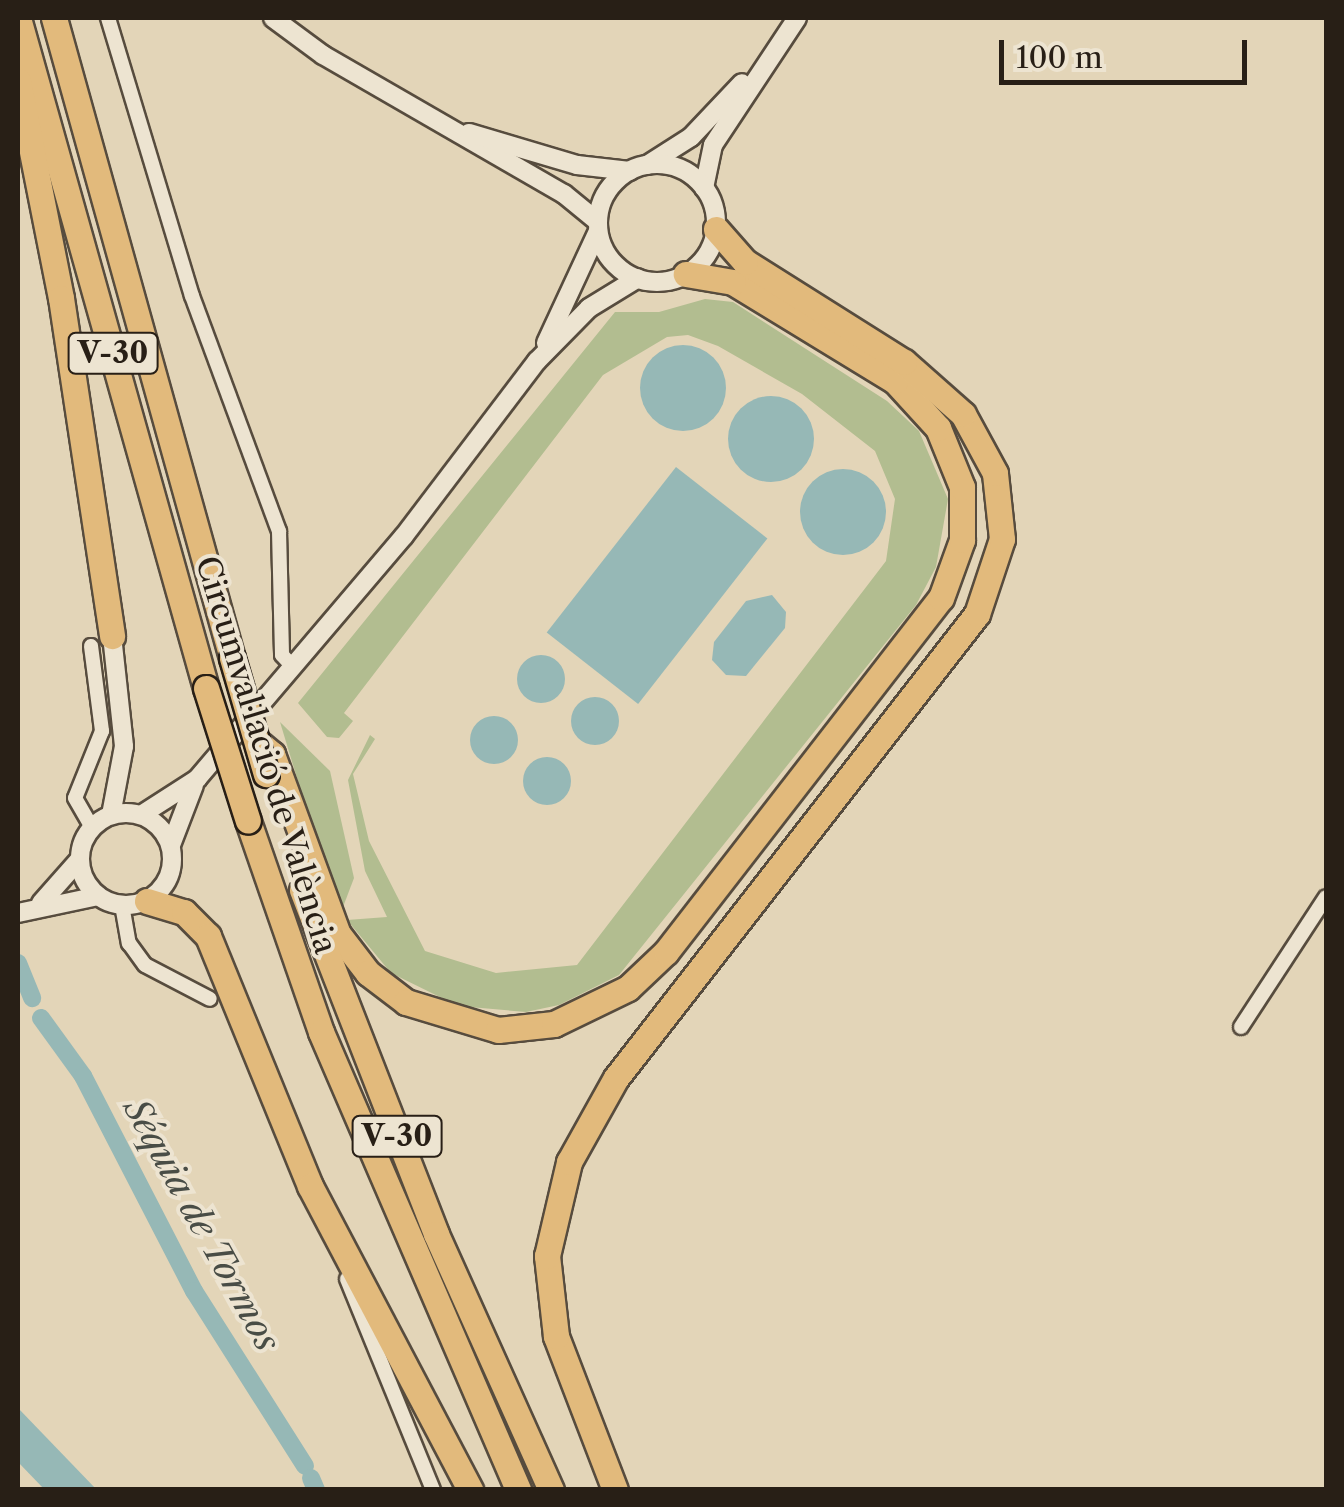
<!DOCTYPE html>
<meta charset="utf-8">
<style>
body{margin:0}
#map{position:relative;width:1344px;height:1507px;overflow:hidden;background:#e3d5b8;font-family:"Libre Caslon Text",serif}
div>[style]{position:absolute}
.green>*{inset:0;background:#b2bd90}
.water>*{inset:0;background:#96b8b6;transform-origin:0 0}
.round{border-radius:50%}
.canal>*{height:18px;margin:-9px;padding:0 9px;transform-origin:9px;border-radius:9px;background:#96b8b6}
.roads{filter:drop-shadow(2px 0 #574c3e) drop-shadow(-2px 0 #574c3e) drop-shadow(0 2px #574c3e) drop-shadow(0 -2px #574c3e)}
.minor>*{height:14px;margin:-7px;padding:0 7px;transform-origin:7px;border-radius:7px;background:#ede4d1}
.tertiary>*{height:18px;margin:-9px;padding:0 9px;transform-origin:9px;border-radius:9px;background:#ede4d1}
.secondary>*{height:18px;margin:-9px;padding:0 9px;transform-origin:9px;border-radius:9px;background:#ede4d1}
.secondary>.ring{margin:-9px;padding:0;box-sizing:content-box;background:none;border:18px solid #ede4d1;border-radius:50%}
.motorway>*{height:25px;margin:-12.5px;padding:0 12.5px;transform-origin:12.5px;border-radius:12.5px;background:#e2ba7c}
.bridges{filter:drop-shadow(2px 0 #281f16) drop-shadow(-2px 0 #281f16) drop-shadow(0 2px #281f16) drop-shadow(0 -2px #281f16)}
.motorway-bridge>*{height:25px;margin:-12.5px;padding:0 12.5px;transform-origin:12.5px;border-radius:12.5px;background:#e2ba7c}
span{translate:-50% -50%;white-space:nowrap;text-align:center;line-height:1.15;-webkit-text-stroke:8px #ede4d1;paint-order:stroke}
.shield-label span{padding:2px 8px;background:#ede4d1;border:2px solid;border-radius:8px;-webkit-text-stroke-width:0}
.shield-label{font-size:30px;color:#281f16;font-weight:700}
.street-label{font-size:32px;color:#281f16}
.water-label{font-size:35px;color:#494d46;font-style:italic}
.frame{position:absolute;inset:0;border:20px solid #281f16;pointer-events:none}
.scale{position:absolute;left:999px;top:40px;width:248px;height:45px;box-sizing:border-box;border:5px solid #281f16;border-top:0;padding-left:12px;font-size:30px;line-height:35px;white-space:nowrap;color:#281f16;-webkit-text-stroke:8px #ede4d1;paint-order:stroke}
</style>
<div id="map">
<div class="green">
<div style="clip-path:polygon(705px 299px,733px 302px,887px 401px,919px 431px,948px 499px,936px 567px,916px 605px,619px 975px,559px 1005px,526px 1012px,458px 1006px,391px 973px,347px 920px,387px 917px,365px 871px,348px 780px,370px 735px,375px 739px,353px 774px,369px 841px,425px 951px,496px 973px,577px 965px,886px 561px,895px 499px,875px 451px,802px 394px,718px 346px,688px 335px,667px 337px,603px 375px,344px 713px,353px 721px,339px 738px,327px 737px,298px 703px,615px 312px,659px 312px)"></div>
<div style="clip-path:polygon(280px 722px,330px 771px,354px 878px,343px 907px,328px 880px)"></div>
</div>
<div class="water">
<div class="round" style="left:640px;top:345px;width:86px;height:86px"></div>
<div class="round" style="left:728px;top:396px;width:86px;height:86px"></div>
<div style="left:676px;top:467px;width:116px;height:210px;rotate:38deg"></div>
<div class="round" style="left:800px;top:469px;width:86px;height:86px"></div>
<div style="clip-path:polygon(772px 595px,786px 612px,785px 628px,746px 676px,726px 675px,712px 660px,714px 642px,746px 601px)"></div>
<div class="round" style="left:517px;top:655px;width:48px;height:48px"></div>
<div class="round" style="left:571px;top:697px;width:48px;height:48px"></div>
<div class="round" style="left:470px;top:716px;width:48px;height:48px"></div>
<div class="round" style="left:523px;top:757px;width:48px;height:48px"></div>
<div style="clip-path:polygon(18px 1408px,96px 1489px,44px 1489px,18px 1462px)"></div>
</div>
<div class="canal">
<div style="left:18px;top:963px;width:38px;rotate:68deg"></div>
<div style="left:41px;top:1018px;width:72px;rotate:54.1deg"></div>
<div style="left:83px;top:1076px;width:242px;rotate:62.7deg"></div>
<div style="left:194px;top:1291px;width:207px;rotate:57.6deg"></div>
<div style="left:311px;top:1478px;width:13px;rotate:67deg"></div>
</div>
<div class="roads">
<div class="minor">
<div style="left:108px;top:18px;width:290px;rotate:73.2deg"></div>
<div style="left:192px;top:296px;width:251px;rotate:69.7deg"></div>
<div style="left:279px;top:531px;width:124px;rotate:88.6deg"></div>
<div style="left:282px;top:655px;width:16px;rotate:47deg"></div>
<div style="left:91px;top:646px;width:86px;rotate:82.6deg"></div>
<div style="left:102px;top:731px;width:72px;rotate:111.9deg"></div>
<div style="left:75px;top:798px;width:34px;rotate:60deg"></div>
<div style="left:122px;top:905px;width:39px;rotate:80deg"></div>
<div style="left:129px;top:943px;width:27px;rotate:54deg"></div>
<div style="left:145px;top:965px;width:73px;rotate:27.6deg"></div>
<div style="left:1241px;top:1027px;width:155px;rotate:-56.8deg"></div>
<div style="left:347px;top:1279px;width:228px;rotate:67.8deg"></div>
</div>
<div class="tertiary">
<div style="left:273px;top:18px;width:62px;rotate:36.5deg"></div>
<div style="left:323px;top:55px;width:278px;rotate:30deg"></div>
<div style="left:564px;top:194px;width:43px;rotate:39.3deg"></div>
<div style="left:469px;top:133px;width:113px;rotate:16.5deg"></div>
<div style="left:577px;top:165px;width:53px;rotate:6.5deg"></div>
<div style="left:647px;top:165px;width:52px;rotate:-32.5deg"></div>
<div style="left:691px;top:137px;width:74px;rotate:-46.6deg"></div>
<div style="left:704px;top:188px;width:44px;rotate:-78.2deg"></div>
<div style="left:713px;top:145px;width:152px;rotate:-56.5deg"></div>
<div style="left:111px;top:815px;width:70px;rotate:-79.3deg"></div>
<div style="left:124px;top:746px;width:111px;rotate:-96.2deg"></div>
</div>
<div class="secondary">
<div class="ring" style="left:598px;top:164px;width:100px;height:100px"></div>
<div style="left:546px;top:343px;width:123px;rotate:-65.1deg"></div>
<div class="ring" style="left:80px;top:813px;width:74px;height:74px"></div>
<div style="left:141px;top:815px;width:67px;rotate:-32.7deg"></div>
<div style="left:197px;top:779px;width:319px;rotate:-49.6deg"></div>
<div style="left:404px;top:536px;width:220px;rotate:-52.8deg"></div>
<div style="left:537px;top:361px;width:74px;rotate:-45.5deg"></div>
<div style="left:589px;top:308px;width:57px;rotate:-31.5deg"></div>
<div style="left:171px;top:845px;width:64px;rotate:-69deg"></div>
<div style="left:41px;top:903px;width:57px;rotate:-48.5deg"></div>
<div style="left:18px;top:913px;width:82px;rotate:-12deg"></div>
</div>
<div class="motorway">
<div style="left:18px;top:18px;width:696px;rotate:74.33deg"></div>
<div style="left:54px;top:18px;width:664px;rotate:74.46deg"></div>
<div style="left:18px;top:81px;width:221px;rotate:78.8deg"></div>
<div style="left:61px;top:298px;width:342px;rotate:81.4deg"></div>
<div style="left:260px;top:744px;width:16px;rotate:40deg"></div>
<div style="left:272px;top:754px;width:192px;rotate:69.9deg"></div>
<div style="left:338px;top:934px;width:49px;rotate:52.4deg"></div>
<div style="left:368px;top:973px;width:48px;rotate:37.3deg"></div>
<div style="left:406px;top:1002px;width:96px;rotate:16.9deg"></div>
<div style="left:498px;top:1030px;width:56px;rotate:-6.1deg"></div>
<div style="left:554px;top:1024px;width:82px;rotate:-25.9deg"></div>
<div style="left:628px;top:988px;width:52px;rotate:-43.5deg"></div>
<div style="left:666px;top:952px;width:448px;rotate:-52.2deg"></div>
<div style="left:941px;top:598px;width:62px;rotate:-70.1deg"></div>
<div style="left:962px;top:540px;width:53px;rotate:-90deg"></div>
<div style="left:962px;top:487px;width:64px;rotate:-112.1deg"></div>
<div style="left:938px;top:428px;width:64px;rotate:-132.5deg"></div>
<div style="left:895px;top:381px;width:190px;rotate:-148.6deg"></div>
<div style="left:733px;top:282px;width:48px;rotate:-170.3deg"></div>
<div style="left:248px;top:821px;width:223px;rotate:70.9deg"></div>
<div style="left:321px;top:1032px;width:499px;rotate:66.7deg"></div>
<div style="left:302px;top:890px;width:369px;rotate:68.7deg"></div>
<div style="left:436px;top:1234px;width:281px;rotate:65.8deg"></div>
<div style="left:147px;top:901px;width:39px;rotate:17deg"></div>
<div style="left:184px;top:912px;width:34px;rotate:45deg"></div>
<div style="left:208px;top:936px;width:270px;rotate:67.8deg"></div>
<div style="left:310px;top:1186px;width:344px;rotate:62.2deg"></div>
<div style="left:615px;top:1490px;width:165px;rotate:-111deg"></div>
<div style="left:556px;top:1336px;width:81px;rotate:-96.4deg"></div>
<div style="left:547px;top:1256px;width:97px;rotate:-76.8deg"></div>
<div style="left:569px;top:1162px;width:96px;rotate:-60.8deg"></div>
<div style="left:616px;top:1078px;width:588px;rotate:-52.12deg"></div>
<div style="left:977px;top:614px;width:79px;rotate:-71.6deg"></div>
<div style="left:1002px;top:539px;width:66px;rotate:-96.1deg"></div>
<div style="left:995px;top:473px;width:67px;rotate:-118.5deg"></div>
<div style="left:963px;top:414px;width:79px;rotate:-138.6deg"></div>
<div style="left:904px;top:362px;width:188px;rotate:-147.8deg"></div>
<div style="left:745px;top:262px;width:44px;rotate:-131.3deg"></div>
</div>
</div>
<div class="bridges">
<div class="motorway-bridge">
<div style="left:232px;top:658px;width:121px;rotate:73.7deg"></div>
<div style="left:206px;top:688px;width:139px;rotate:72.5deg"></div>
</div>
</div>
<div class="shield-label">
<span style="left:113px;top:353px">V-30</span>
<span style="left:397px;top:1136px">V-30</span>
</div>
<div class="street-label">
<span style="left:266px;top:755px;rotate:73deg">Circumval·lació de València</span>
</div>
<div class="water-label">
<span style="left:202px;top:1225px;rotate:61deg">Séquia de Tormos</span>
</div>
<div class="frame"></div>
<div class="scale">100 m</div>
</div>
